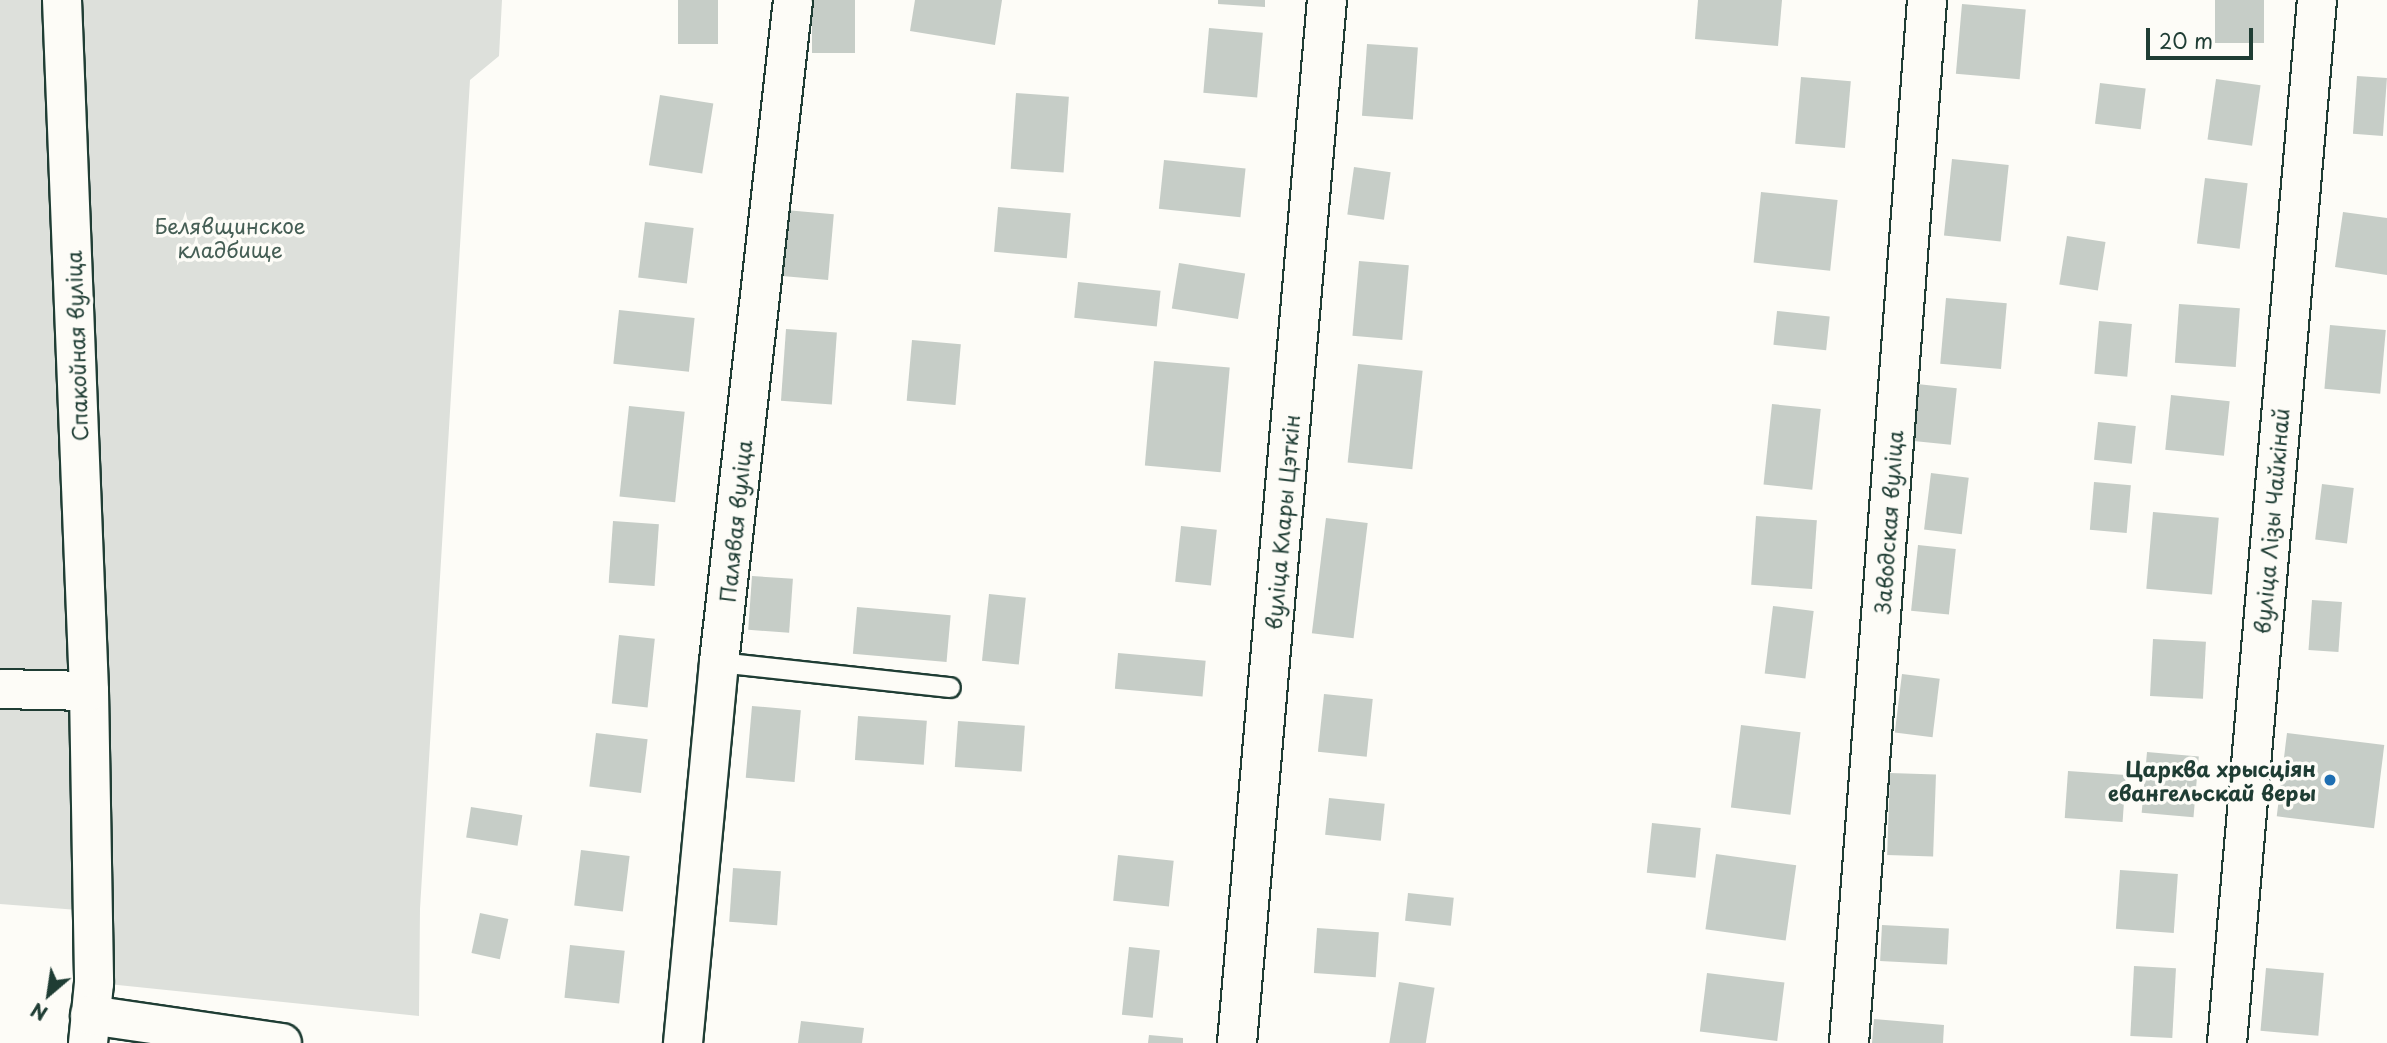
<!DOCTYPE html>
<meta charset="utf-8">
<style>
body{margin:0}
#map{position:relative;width:2387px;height:1043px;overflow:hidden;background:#fdfcf7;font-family:"Playpen Sans",sans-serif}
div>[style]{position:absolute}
.green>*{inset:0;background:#dde0db}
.building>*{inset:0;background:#c6cdc7;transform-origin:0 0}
.roads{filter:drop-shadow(2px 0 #1f3d34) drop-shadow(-2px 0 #1f3d34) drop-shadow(0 2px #1f3d34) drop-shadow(0 -2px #1f3d34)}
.lane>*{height:19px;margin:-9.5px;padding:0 9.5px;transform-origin:9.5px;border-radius:9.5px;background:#fdfcf7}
.street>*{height:38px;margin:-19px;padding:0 19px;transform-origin:19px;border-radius:19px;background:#fdfcf7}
.secondary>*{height:38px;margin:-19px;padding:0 19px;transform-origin:19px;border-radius:19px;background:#fdfcf7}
.dots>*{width:19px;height:19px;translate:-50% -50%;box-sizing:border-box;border:4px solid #fdfcf7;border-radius:50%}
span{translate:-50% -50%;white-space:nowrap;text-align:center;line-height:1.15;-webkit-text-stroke:7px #fdfcf7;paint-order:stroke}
.park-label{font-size:21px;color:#455e55}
.street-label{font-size:21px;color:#1f3d34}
.poi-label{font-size:21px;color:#1f3d34;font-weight:700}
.right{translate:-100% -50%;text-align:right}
.north{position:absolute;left:14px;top:959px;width:70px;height:70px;-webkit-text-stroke:5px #fdfcf7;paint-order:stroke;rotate:209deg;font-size:19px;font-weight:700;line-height:28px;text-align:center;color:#1f3d34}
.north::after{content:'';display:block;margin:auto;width:24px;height:32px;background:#1f3d34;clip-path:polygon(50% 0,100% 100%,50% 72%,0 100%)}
.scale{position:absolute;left:2146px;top:28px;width:107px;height:32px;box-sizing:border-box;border:4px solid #1f3d34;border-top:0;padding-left:9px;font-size:21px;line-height:24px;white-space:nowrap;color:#1f3d34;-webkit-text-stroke:5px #fdfcf7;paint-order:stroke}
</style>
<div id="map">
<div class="green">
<div style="clip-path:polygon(0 0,502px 0,499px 56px,470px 80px,420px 909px,419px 1016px,79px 981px,78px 910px,0 904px)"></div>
</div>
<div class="building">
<div style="left:678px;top:0;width:40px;height:44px"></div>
<div style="left:812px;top:0;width:43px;height:53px"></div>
<div style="clip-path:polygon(915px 0,1002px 0,995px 45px,910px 31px)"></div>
<div style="clip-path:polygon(1218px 0,1265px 0,1265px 7px,1218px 4px)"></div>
<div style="clip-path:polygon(1698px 0,1782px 0,1778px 46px,1695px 39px)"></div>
<div style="left:2215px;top:0;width:49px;height:43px"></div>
<div style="left:1962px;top:4px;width:64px;height:70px;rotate:5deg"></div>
<div style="left:1209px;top:28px;width:54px;height:65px;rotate:5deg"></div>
<div style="left:1367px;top:44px;width:51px;height:72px;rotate:4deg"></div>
<div style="left:2357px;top:76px;width:30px;height:58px;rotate:4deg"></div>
<div style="left:1801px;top:77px;width:50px;height:67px;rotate:5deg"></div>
<div style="left:2216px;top:79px;width:45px;height:61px;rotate:8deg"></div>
<div style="left:2100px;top:83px;width:46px;height:41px;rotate:7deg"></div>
<div style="left:1016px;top:93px;width:53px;height:76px;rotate:4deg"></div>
<div style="left:660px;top:95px;width:54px;height:71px;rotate:9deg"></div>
<div style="left:1952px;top:159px;width:57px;height:77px;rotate:6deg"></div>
<div style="left:1164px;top:160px;width:82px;height:49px;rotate:6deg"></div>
<div style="left:1354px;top:167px;width:37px;height:48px;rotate:8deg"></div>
<div style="left:2205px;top:178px;width:43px;height:66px;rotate:7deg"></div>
<div style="left:1761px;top:192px;width:77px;height:71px;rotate:6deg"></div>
<div style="left:998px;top:207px;width:73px;height:45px;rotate:5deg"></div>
<div style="left:785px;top:210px;width:49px;height:66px;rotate:5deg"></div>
<div style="clip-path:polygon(2343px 212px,2387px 218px,2387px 275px,2335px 267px)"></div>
<div style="left:645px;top:222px;width:49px;height:56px;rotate:7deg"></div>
<div style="left:2067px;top:236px;width:39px;height:49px;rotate:9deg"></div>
<div style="left:1359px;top:261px;width:50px;height:75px;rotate:5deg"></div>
<div style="left:1179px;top:263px;width:67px;height:46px;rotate:9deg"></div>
<div style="left:1078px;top:282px;width:83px;height:36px;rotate:6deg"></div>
<div style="left:1946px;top:298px;width:61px;height:66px;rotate:5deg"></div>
<div style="left:2179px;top:304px;width:61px;height:59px;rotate:4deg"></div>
<div style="left:619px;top:310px;width:76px;height:54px;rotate:6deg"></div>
<div style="left:1777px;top:311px;width:53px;height:34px;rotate:6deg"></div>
<div style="left:2099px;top:321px;width:33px;height:53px;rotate:5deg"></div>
<div style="left:2330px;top:325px;width:56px;height:64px;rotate:5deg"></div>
<div style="left:786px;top:329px;width:51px;height:72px;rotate:4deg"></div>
<div style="left:912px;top:340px;width:49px;height:61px;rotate:5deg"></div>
<div style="left:1154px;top:361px;width:76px;height:105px;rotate:5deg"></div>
<div style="left:1358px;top:364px;width:65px;height:99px;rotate:6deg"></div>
<div style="left:1917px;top:384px;width:40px;height:57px;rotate:6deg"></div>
<div style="left:2171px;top:395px;width:59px;height:55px;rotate:6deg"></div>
<div style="left:1772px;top:404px;width:49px;height:81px;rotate:6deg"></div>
<div style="left:629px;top:406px;width:56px;height:91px;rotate:6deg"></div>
<div style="left:2098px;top:422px;width:38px;height:38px;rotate:6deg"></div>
<div style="left:1931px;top:473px;width:38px;height:57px;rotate:7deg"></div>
<div style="left:2094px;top:482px;width:37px;height:48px;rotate:5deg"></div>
<div style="left:2322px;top:484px;width:32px;height:56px;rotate:7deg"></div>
<div style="left:2153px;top:512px;width:66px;height:77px;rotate:5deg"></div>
<div style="left:1756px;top:516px;width:61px;height:69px;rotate:4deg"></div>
<div style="left:1326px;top:518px;width:42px;height:116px;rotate:7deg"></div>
<div style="left:613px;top:521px;width:46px;height:62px;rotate:4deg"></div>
<div style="left:1181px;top:526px;width:36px;height:56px;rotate:6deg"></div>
<div style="left:1918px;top:545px;width:38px;height:66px;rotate:6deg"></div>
<div style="left:752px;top:576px;width:41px;height:54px;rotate:4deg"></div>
<div style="left:989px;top:594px;width:37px;height:67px;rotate:6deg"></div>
<div style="left:2312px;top:600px;width:30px;height:50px;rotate:4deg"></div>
<div style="left:1773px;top:606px;width:41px;height:68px;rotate:7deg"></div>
<div style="left:857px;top:607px;width:94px;height:47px;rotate:5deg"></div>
<div style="left:619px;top:635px;width:36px;height:69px;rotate:6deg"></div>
<div style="left:2153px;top:639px;width:53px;height:57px;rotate:3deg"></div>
<div style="left:1118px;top:653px;width:88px;height:36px;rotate:5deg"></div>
<div style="left:1902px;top:674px;width:38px;height:59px;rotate:7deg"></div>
<div style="left:1324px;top:694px;width:49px;height:58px;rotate:6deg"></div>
<div style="left:752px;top:706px;width:49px;height:72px;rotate:5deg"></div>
<div style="left:858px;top:716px;width:69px;height:44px;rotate:4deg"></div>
<div style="left:958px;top:721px;width:67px;height:46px;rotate:4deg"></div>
<div style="left:1741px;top:725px;width:60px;height:83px;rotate:7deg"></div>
<div style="left:596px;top:733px;width:52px;height:54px;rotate:7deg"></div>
<div style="left:2287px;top:733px;width:98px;height:84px;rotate:7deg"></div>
<div style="left:2147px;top:752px;width:52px;height:61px;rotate:5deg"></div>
<div style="left:2068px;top:771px;width:58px;height:47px;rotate:4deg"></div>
<div style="left:1890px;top:773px;width:46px;height:82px;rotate:2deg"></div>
<div style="left:1329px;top:798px;width:56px;height:37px;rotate:6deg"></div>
<div style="left:471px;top:807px;width:52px;height:31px;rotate:9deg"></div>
<div style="left:1652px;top:823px;width:49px;height:50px;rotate:6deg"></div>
<div style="left:581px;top:850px;width:49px;height:56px;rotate:7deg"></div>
<div style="left:1716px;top:854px;width:81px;height:76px;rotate:8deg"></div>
<div style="left:1118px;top:855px;width:56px;height:46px;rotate:6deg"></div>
<div style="left:733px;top:868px;width:48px;height:54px;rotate:4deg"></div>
<div style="left:2120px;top:870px;width:58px;height:59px;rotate:4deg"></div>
<div style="left:1408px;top:893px;width:46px;height:28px;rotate:6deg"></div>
<div style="left:480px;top:913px;width:29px;height:41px;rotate:12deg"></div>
<div style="left:1882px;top:925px;width:67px;height:36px;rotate:3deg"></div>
<div style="left:1317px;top:928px;width:62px;height:45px;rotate:4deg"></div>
<div style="left:570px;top:945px;width:55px;height:53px;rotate:6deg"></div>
<div style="left:1129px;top:947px;width:31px;height:68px;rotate:6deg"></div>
<div style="left:2134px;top:966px;width:42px;height:70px;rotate:3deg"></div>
<div style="left:2266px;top:968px;width:58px;height:63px;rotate:5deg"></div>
<div style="left:1707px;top:973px;width:78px;height:59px;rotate:7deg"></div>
<div style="left:1399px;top:982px;width:36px;height:62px;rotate:9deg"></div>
<div style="clip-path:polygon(1874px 1019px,1944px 1025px,1943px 1043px,1872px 1043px)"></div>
<div style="clip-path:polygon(801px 1021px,864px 1028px,862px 1043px,798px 1043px)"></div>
<div style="clip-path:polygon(1149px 1035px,1183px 1038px,1183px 1043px,1148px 1043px)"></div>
</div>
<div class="roads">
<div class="lane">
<div style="left:719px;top:662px;width:232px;rotate:6.2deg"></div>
</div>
<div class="street">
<div style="left:62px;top:0;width:692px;rotate:87.76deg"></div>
<div style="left:89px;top:691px;width:292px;rotate:89deg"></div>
<div style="left:94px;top:983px;width:60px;rotate:95.7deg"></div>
<div style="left:0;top:689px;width:89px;rotate:1.3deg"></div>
<div style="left:90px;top:1015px;width:194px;rotate:8.3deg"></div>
<div style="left:683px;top:1043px;width:383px;rotate:-84.6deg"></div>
<div style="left:719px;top:662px;width:666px;rotate:-83.62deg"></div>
<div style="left:1849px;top:1043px;width:1046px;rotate:-85.72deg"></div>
<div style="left:2227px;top:1043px;width:1047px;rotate:-85.07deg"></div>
</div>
<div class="secondary">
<div style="left:1237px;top:1043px;width:1047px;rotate:-85.07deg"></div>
</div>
</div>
<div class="dots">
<div style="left:2330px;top:780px;background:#1f6fb2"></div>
</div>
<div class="park-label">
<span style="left:230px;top:237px">Белявщинское<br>кладбище</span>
</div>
<div class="street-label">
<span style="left:76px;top:346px;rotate:-92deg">Спакойная вуліца</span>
<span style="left:735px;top:521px;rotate:-84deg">Палявая вуліца</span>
<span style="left:2271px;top:521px;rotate:-85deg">вуліца Лізы Чайкінай</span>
<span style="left:1282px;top:522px;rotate:-85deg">вуліца Клары Цэткін</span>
<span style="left:1888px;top:522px;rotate:-86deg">Заводская вуліца</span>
</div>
<div class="poi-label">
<span class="right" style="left:2316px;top:780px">Царква хрысціян<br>евангельскай веры</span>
</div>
<div class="north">N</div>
<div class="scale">20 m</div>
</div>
